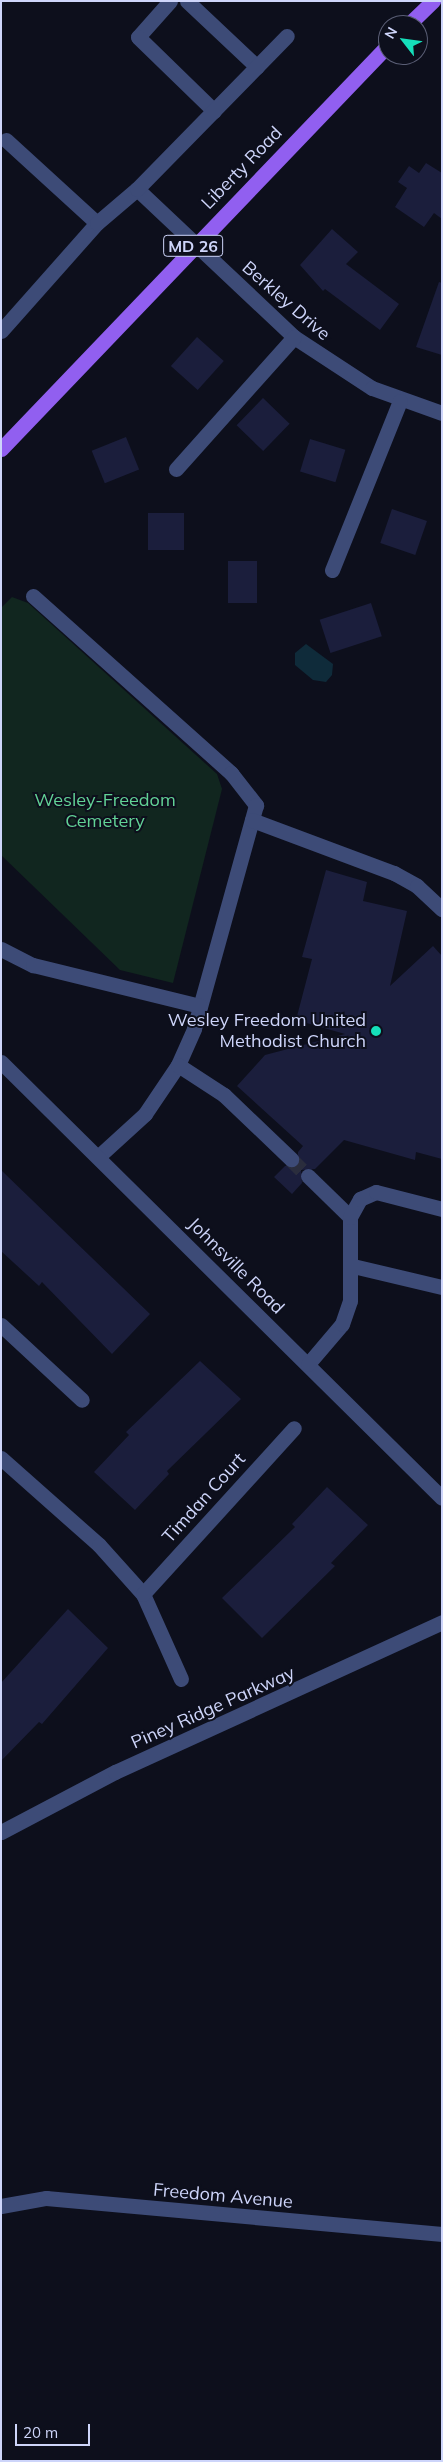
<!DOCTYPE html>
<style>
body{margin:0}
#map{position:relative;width:443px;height:2462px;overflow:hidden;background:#0d0f1c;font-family:Mulish,sans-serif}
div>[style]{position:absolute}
.green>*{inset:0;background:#11261f}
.water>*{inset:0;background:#0f2b3a}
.building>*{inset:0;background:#1b1e3c;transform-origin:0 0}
.minor-tunnel>*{height:15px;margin-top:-7.5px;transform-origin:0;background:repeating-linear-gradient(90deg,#2a2d3d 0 15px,transparent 0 23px)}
.minor>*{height:15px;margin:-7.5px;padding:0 7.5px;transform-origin:7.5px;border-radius:7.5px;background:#3d4b77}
.major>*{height:15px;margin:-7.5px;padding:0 7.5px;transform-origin:7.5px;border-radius:7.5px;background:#915ff0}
.dots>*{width:14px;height:14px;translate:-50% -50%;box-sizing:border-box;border:2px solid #0d0f1c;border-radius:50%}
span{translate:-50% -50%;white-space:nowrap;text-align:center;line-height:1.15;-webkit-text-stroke:4px #0d0f1c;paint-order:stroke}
.shield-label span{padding:1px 4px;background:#0d0f1c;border:1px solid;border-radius:4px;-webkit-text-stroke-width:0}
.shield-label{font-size:16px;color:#ced5fa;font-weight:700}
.street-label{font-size:18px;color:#ced5fa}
.park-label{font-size:18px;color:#62d296}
.poi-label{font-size:18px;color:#ced5fa}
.right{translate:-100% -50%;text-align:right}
.frame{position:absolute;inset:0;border:2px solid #ced5fa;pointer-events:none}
.north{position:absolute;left:378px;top:15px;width:50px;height:50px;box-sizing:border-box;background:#0d0f1c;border:1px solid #5a5e75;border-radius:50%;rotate:300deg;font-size:14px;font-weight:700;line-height:20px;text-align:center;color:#ced5fa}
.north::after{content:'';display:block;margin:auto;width:18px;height:22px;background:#15dfba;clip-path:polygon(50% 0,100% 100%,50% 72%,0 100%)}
.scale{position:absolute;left:15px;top:2424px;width:75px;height:22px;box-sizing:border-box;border:2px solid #ced5fa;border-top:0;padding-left:6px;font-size:15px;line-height:18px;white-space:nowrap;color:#ced5fa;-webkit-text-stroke:4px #0d0f1c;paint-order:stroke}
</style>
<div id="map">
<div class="green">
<div style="clip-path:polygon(12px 597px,28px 603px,217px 774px,222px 789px,173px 983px,120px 970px,1px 855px,1px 608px)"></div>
</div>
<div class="water">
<div style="clip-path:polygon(306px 644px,333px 664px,332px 675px,326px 682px,313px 680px,295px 665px,295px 653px)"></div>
</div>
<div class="building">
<div style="clip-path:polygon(426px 163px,442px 173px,442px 219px,434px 213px,424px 227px,395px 207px,407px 188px,398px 182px,409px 166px,419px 173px)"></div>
<div style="clip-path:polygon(332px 229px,358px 252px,346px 264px,399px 304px,380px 330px,325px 289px,323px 291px,300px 265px)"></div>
<div style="clip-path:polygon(439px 282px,442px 283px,442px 355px,416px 347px)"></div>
<div style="left:197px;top:337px;width:36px;height:39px;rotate:42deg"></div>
<div style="left:263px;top:398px;width:37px;height:38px;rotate:44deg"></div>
<div style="left:126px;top:437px;width:35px;height:37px;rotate:68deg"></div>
<div style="left:310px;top:439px;width:37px;height:34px;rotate:17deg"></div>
<div style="left:392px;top:509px;width:37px;height:36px;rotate:19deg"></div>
<div style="left:148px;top:513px;width:36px;height:37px"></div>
<div style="left:228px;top:561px;width:29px;height:42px"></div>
<div style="left:371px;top:603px;width:35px;height:54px;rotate:72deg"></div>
<div style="clip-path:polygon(326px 870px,367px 882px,363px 901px,407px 911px,390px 986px,433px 946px,442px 956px,442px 1159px,416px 1152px,415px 1160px,344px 1140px,315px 1169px,301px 1170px,302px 1183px,292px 1194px,274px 1177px,285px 1166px,297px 1166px,298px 1152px,303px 1146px,237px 1086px,265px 1055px,345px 1034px,296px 1020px,312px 959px,302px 957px)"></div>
<div style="clip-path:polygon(1px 1170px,150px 1314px,112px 1354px,42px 1282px,39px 1286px,1px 1251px)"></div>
<div style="clip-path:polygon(200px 1361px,241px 1399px,167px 1471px,169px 1474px,135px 1510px,94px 1472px,129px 1435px,126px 1432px)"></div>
<div style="clip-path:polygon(327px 1487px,368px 1525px,331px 1563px,335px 1566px,262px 1638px,222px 1598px,295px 1527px,292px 1524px)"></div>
<div style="clip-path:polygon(68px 1609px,108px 1648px,42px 1724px,39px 1722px,1px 1761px,1px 1683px)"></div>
</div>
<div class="minor-tunnel">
<div style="left:291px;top:1159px;width:24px;rotate:45deg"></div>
</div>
<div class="minor">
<div style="left:170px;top:1px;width:48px;rotate:131.6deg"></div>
<div style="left:138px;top:37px;width:106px;rotate:44.2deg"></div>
<div style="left:187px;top:1px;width:96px;rotate:43.3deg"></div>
<div style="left:6px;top:140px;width:123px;rotate:42.4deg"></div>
<div style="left:137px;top:189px;width:216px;rotate:43.3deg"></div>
<div style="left:294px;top:337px;width:93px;rotate:33.2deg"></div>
<div style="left:372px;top:388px;width:74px;rotate:19.7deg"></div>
<div style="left:1px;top:331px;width:144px;rotate:-48.4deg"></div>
<div style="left:97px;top:223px;width:52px;rotate:-40.4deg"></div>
<div style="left:137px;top:189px;width:214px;rotate:-45.6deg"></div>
<div style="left:176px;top:469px;width:177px;rotate:-48.2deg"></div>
<div style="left:332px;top:570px;width:182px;rotate:-68.1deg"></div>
<div style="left:33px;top:596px;width:266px;rotate:41.8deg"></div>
<div style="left:231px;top:773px;width:41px;rotate:52deg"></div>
<div style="left:256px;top:805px;width:232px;rotate:105.5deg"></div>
<div style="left:194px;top:1029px;width:39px;rotate:114deg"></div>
<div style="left:178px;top:1065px;width:59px;rotate:124deg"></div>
<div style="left:145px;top:1114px;width:62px;rotate:137.6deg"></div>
<div style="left:252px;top:820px;width:152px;rotate:20.5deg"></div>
<div style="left:394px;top:873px;width:26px;rotate:29deg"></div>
<div style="left:417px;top:886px;width:34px;rotate:43deg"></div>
<div style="left:1px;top:949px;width:36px;rotate:27deg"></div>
<div style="left:33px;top:965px;width:172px;rotate:13.8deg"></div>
<div style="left:1px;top:1062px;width:620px;rotate:44.67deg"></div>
<div style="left:178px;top:1065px;width:55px;rotate:33.1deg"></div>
<div style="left:224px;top:1095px;width:93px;rotate:43.7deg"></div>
<div style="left:308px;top:1176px;width:59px;rotate:44.3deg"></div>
<div style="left:353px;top:1266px;width:91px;rotate:13.3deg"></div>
<div style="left:1px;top:1325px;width:110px;rotate:42.8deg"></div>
<div style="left:308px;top:1364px;width:52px;rotate:-49.6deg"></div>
<div style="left:342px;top:1324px;width:24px;rotate:-71deg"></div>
<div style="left:350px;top:1301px;width:84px;rotate:-90deg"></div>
<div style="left:350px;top:1217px;width:21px;rotate:-61deg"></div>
<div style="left:360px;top:1199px;width:17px;rotate:-24deg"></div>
<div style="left:376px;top:1192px;width:68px;rotate:14.4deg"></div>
<div style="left:1px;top:1458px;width:131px;rotate:41.6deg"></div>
<div style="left:99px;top:1545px;width:66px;rotate:48.1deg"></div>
<div style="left:143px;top:1594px;width:93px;rotate:65.9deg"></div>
<div style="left:143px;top:1594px;width:224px;rotate:-47.7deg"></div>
<div style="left:1px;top:1832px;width:129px;rotate:-27.8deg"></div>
<div style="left:115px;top:1772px;width:360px;rotate:-24.6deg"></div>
<div style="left:1px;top:2206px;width:46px;rotate:-10.1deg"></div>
<div style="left:46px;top:2198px;width:398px;rotate:5.2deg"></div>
</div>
<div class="major">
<div style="left:408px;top:25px;width:35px;rotate:-44deg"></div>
<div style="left:1px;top:449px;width:559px;rotate:-46.23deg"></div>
</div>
<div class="dots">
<div style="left:376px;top:1031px;background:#15dfba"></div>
</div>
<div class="shield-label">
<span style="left:193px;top:246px">MD 26</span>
</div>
<div class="street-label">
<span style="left:242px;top:168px;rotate:-46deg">Liberty Road</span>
<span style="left:286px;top:301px;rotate:41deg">Berkley Drive</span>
<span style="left:236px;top:1266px;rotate:45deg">Johnsville Road</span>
<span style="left:204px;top:1498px;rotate:-48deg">Timdan Court</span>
<span style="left:213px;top:1708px;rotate:-24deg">Piney Ridge Parkway</span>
<span style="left:223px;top:2196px;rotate:5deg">Freedom Avenue</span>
</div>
<div class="park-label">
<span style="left:105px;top:811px">Wesley-Freedom<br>Cemetery</span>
</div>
<div class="poi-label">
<span class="right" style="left:366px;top:1031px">Wesley Freedom United<br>Methodist Church</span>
</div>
<div class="frame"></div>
<div class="north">N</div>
<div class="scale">20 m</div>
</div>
